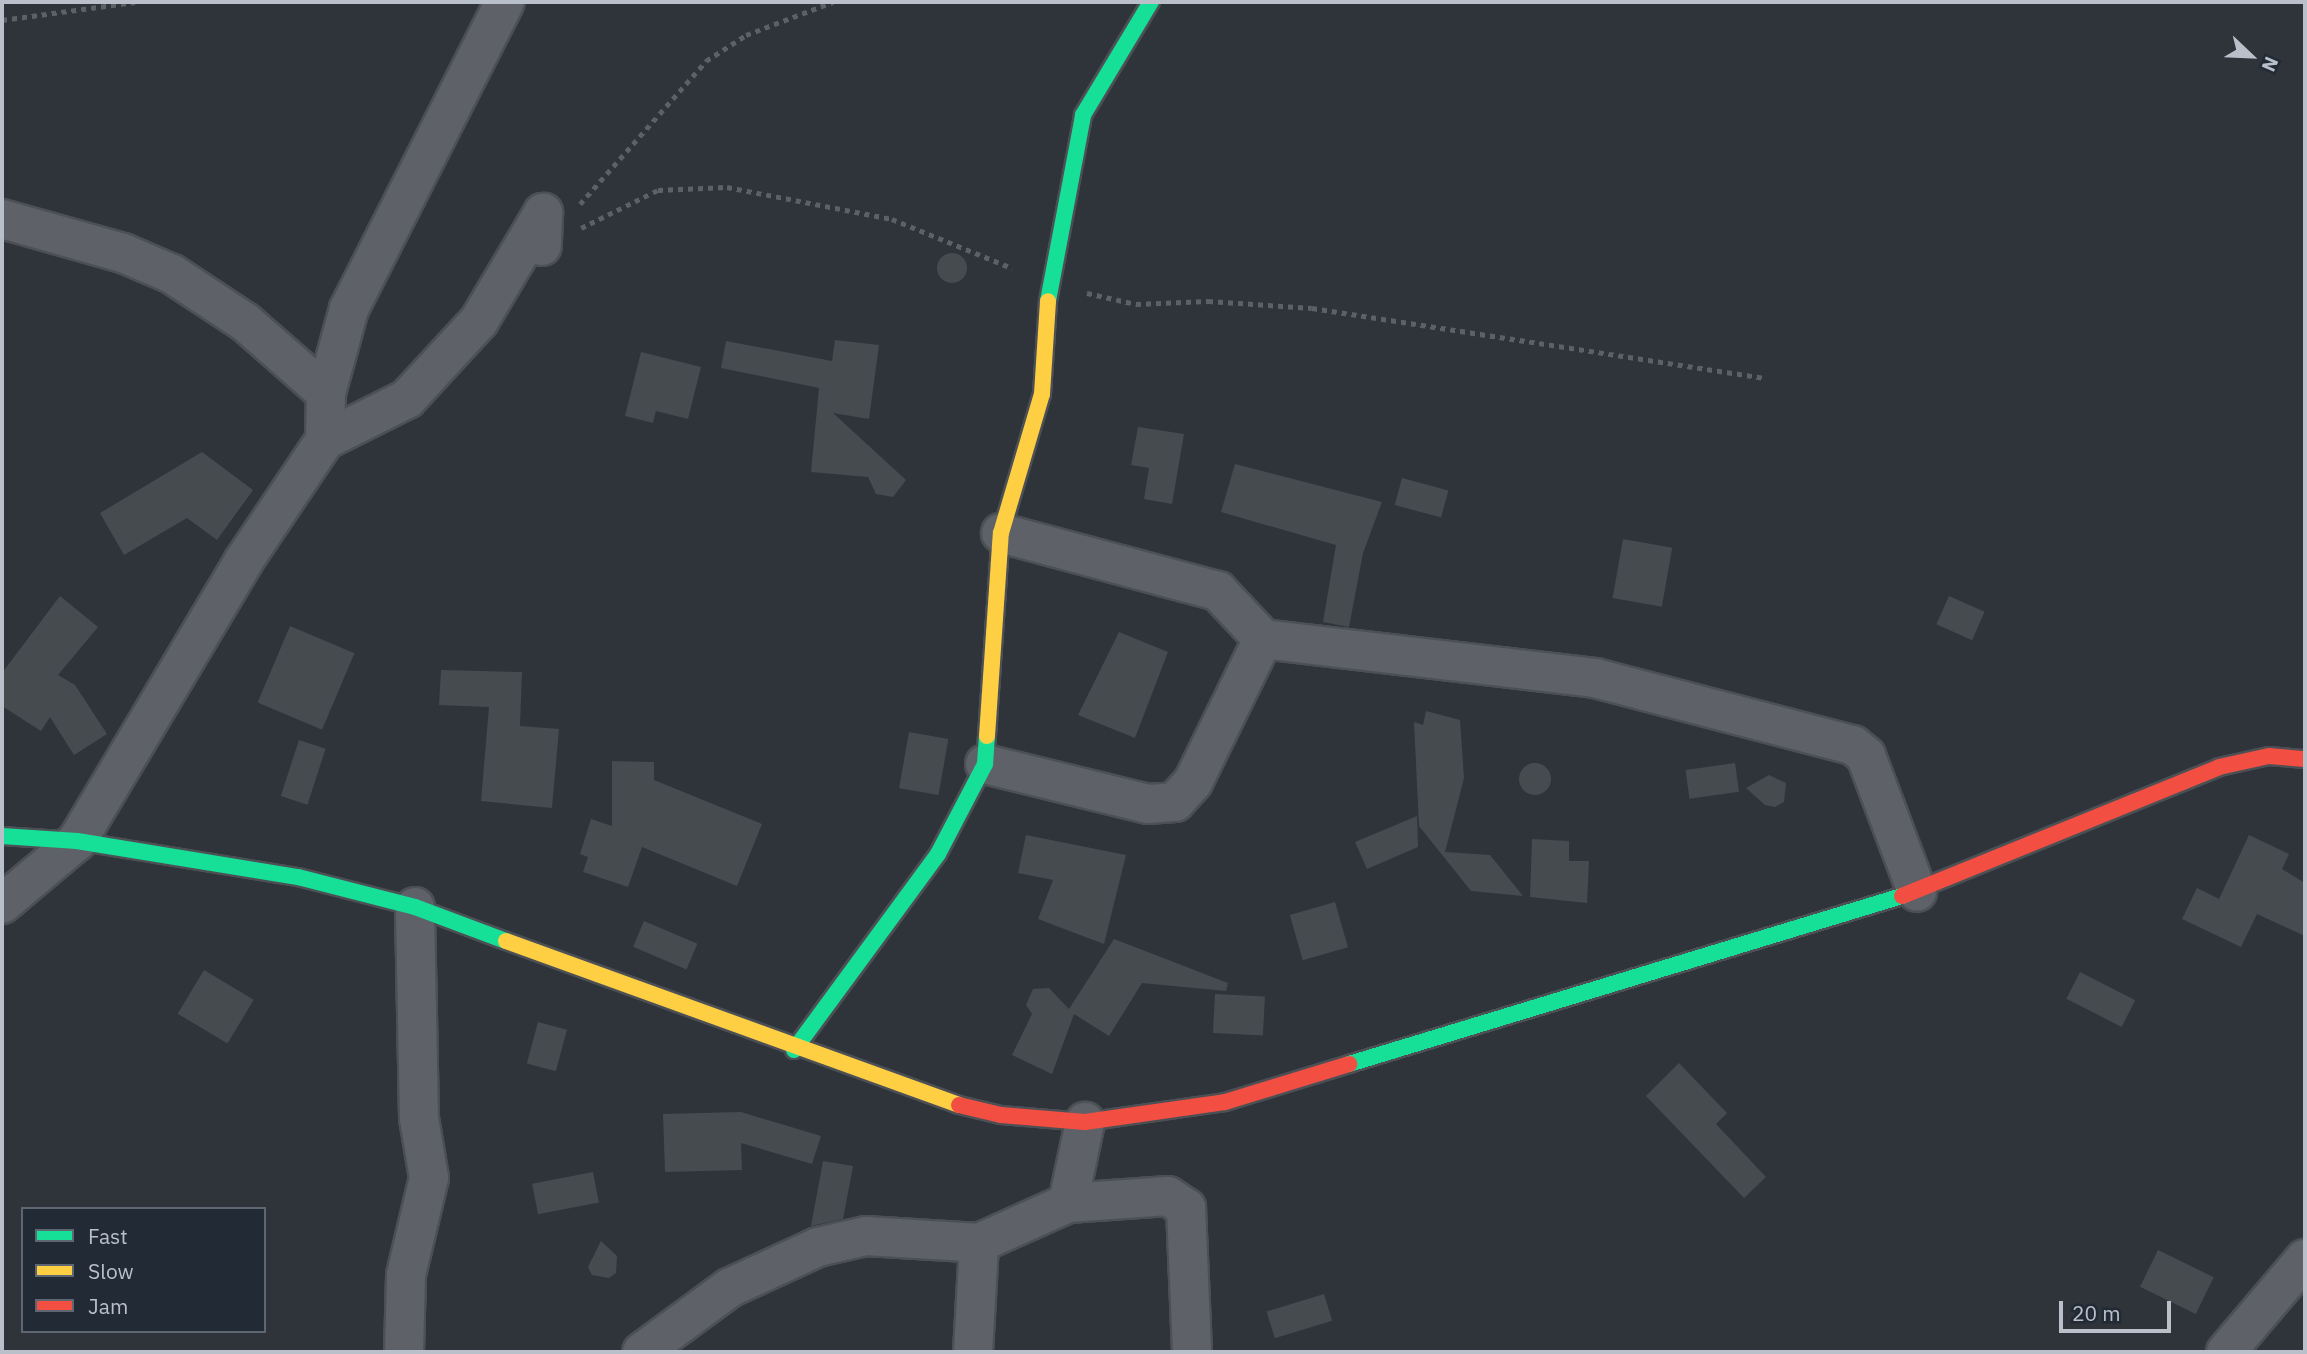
<!DOCTYPE html>
<style>
body{margin:0}
#map{position:relative;width:2307px;height:1354px;overflow:hidden;background:#2e343a;font-family:"IBM Plex Sans",sans-serif}
div>[style]{position:absolute}
.building>*{inset:0;background:#464b50;transform-origin:0 0}
.round{border-radius:50%}
.path>*{height:4.5px;margin-top:-2.25px;transform-origin:0;background:repeating-linear-gradient(90deg,#5c6166 0 5px,transparent 0 10px)}
.roads{filter:drop-shadow(2px 0 #4c5055) drop-shadow(-2px 0 #4c5055) drop-shadow(0 2px #4c5055) drop-shadow(0 -2px #4c5055)}
.street>*{height:38px;margin:-19px;padding:0 19px;transform-origin:19px;border-radius:19px;background:#5e6268}
.fast>*{height:16px;margin:-8px;padding:0 8px;transform-origin:8px;border-radius:8px;background:#16e098}
.slow>*{height:16px;margin:-8px;padding:0 8px;transform-origin:8px;border-radius:8px;background:#ffcf43}
.jam>*{height:16px;margin:-8px;padding:0 8px;transform-origin:8px;border-radius:8px;background:#f24e42}
span{translate:-50% -50%;white-space:nowrap;text-align:center;line-height:1.15;-webkit-text-stroke:5px #212a35;paint-order:stroke}
.frame{position:absolute;inset:0;border:4px solid #b9c0ca;pointer-events:none}
.legend{position:absolute;left:21px;top:1207px;width:245px;height:126px;box-sizing:border-box;background:#212a35;border:2px solid #5e6671;margin:0;padding:9px 12px;list-style:none;font-size:21px;color:#b9c0ca}
.legend li{display:flex;align-items:center;gap:14px;height:35px}
.legend b{width:35px;border:2px solid #5e6671}
.north{position:absolute;left:2216px;top:21px;width:70px;height:70px;-webkit-text-stroke:5px #212a35;paint-order:stroke;rotate:113deg;font-size:19px;font-weight:700;line-height:28px;text-align:center;color:#b9c0ca}
.north::after{content:'';display:block;margin:auto;width:24px;height:32px;background:#b9c0ca;clip-path:polygon(50% 0,100% 100%,50% 72%,0 100%)}
.scale{position:absolute;left:2059px;top:1301px;width:112px;height:32px;box-sizing:border-box;border:4px solid #b9c0ca;border-top:0;padding-left:9px;font-size:21px;line-height:24px;white-space:nowrap;color:#b9c0ca;-webkit-text-stroke:5px #212a35;paint-order:stroke}
</style>
<div id="map">
<div class="building">
<div class="round" style="left:937px;top:253px;width:30px;height:30px"></div>
<div style="clip-path:polygon(835px 340px,879px 345px,869px 419px,833px 413px,906px 480px,893px 497px,876px 494px,868px 477px,811px 472px,819px 388px,721px 368px,726px 341px,832px 361px)"></div>
<div style="clip-path:polygon(641px 352px,701px 367px,688px 419px,656px 411px,653px 423px,625px 416px)"></div>
<div style="clip-path:polygon(1138px 427px,1184px 434px,1172px 504px,1144px 499px,1149px 468px,1131px 465px)"></div>
<div style="clip-path:polygon(202px 452px,253px 490px,217px 540px,187px 518px,124px 555px,100px 513px)"></div>
<div style="clip-path:polygon(1235px 464px,1382px 502px,1363px 553px,1349px 627px,1323px 622px,1336px 545px,1221px 512px)"></div>
<div style="left:1402px;top:478px;width:48px;height:28px;rotate:15deg"></div>
<div style="left:1623px;top:539px;width:50px;height:60px;rotate:10deg"></div>
<div style="clip-path:polygon(60px 596px,98px 627px,58px 675px,75px 685px,107px 734px,74px 755px,50px 717px,41px 731px,2px 706px,2px 673px)"></div>
<div style="left:1949px;top:596px;width:39px;height:31px;rotate:24deg"></div>
<div style="left:290px;top:626px;width:70px;height:83px;rotate:23deg"></div>
<div style="clip-path:polygon(1119px 632px,1168px 652px,1135px 738px,1078px 715px)"></div>
<div style="clip-path:polygon(441px 670px,522px 672px,520px 726px,559px 729px,552px 808px,481px 801px,489px 707px,439px 705px)"></div>
<div style="clip-path:polygon(1426px 711px,1460px 720px,1464px 778px,1445px 852px,1490px 855px,1523px 896px,1471px 891px,1419px 826px,1414px 722px,1423px 725px)"></div>
<div style="left:909px;top:732px;width:40px;height:57px;rotate:10deg"></div>
<div style="left:299px;top:740px;width:28px;height:59px;rotate:18deg"></div>
<div style="clip-path:polygon(612px 761px,654px 762px,654px 780px,762px 824px,737px 886px,642px 847px,628px 887px,583px 872px,588px 857px,580px 854px,591px 819px,612px 826px)"></div>
<div style="left:1735px;top:763px;width:29px;height:50px;rotate:82deg"></div>
<div class="round" style="left:1519px;top:763px;width:32px;height:32px"></div>
<div style="clip-path:polygon(1769px 775px,1786px 783px,1784px 802px,1775px 807px,1765px 805px,1746px 788px)"></div>
<div style="clip-path:polygon(1417px 816px,1418px 847px,1367px 869px,1355px 842px)"></div>
<div style="clip-path:polygon(1026px 835px,1126px 855px,1104px 944px,1038px 919px,1053px 880px,1018px 873px)"></div>
<div style="clip-path:polygon(2249px 835px,2289px 854px,2282px 869px,2305px 883px,2305px 936px,2257px 914px,2241px 947px,2182px 919px,2197px 888px,2219px 899px)"></div>
<div style="clip-path:polygon(1532px 839px,1569px 841px,1569px 861px,1589px 861px,1587px 903px,1530px 897px)"></div>
<div style="left:1335px;top:902px;width:47px;height:47px;rotate:74deg"></div>
<div style="left:644px;top:921px;width:58px;height:28px;rotate:23deg"></div>
<div style="clip-path:polygon(1114px 939px,1228px 983px,1226px 991px,1142px 983px,1109px 1036px,1074px 1014px,1052px 1074px,1012px 1055px,1032px 1014px,1026px 1005px,1033px 989px,1049px 988px,1069px 1009px)"></div>
<div style="left:204px;top:970px;width:58px;height:51px;rotate:31deg"></div>
<div style="left:2080px;top:972px;width:62px;height:30px;rotate:27deg"></div>
<div style="left:1215px;top:994px;width:50px;height:39px;rotate:3deg"></div>
<div style="left:538px;top:1022px;width:30px;height:43px;rotate:15deg"></div>
<div style="clip-path:polygon(1679px 1063px,1727px 1113px,1716px 1124px,1766px 1177px,1744px 1198px,1646px 1096px)"></div>
<div style="clip-path:polygon(741px 1112px,821px 1136px,812px 1164px,741px 1143px,742px 1170px,665px 1172px,663px 1114px)"></div>
<div style="clip-path:polygon(823px 1161px,853px 1166px,843px 1219px,811px 1226px)"></div>
<div style="left:593px;top:1172px;width:31px;height:62px;rotate:79deg"></div>
<div style="clip-path:polygon(601px 1241px,617px 1256px,616px 1273px,609px 1278px,592px 1275px,588px 1267px)"></div>
<div style="left:2158px;top:1250px;width:62px;height:41px;rotate:26deg"></div>
<div style="left:1324px;top:1294px;width:28px;height:60px;rotate:73deg"></div>
</div>
<div class="path">
<div style="left:2px;top:20px;width:134px;rotate:-7.7deg"></div>
<div style="left:580px;top:204px;width:191px;rotate:-48.6deg"></div>
<div style="left:706px;top:61px;width:48px;rotate:-33deg"></div>
<div style="left:746px;top:35px;width:93px;rotate:-20.8deg"></div>
<div style="left:581px;top:228px;width:86px;rotate:-26.3deg"></div>
<div style="left:658px;top:190px;width:69px;rotate:-2.5deg"></div>
<div style="left:727px;top:187px;width:168px;rotate:11deg"></div>
<div style="left:892px;top:219px;width:130px;rotate:22.2deg"></div>
<div style="left:1087px;top:293px;width:50px;rotate:12.7deg"></div>
<div style="left:1136px;top:304px;width:72px;rotate:-2.4deg"></div>
<div style="left:1208px;top:301px;width:104px;rotate:3.9deg"></div>
<div style="left:1312px;top:308px;width:458px;rotate:8.8deg"></div>
</div>
<div class="roads">
<div class="street">
<div style="left:2px;top:219px;width:126px;rotate:15.7deg"></div>
<div style="left:123px;top:253px;width:53px;rotate:23.2deg"></div>
<div style="left:172px;top:274px;width:87px;rotate:33.3deg"></div>
<div style="left:245px;top:322px;width:108px;rotate:41.2deg"></div>
<div style="left:325px;top:440px;width:92px;rotate:-26.6deg"></div>
<div style="left:407px;top:399px;width:106px;rotate:-47.3deg"></div>
<div style="left:479px;top:321px;width:126px;rotate:-59.3deg"></div>
<div style="left:543px;top:213px;width:33px;rotate:92deg"></div>
<div style="left:1001px;top:533px;width:225px;rotate:15deg"></div>
<div style="left:1218px;top:591px;width:66px;rotate:46.8deg"></div>
<div style="left:1263px;top:639px;width:334px;rotate:6.7deg"></div>
<div style="left:1595px;top:678px;width:267px;rotate:14.6deg"></div>
<div style="left:1853px;top:745px;width:17px;rotate:40deg"></div>
<div style="left:1866px;top:756px;width:145px;rotate:69.4deg"></div>
<div style="left:985px;top:764px;width:168px;rotate:13.8deg"></div>
<div style="left:1148px;top:804px;width:27px;rotate:-4deg"></div>
<div style="left:1175px;top:802px;width:27px;rotate:-48deg"></div>
<div style="left:1193px;top:782px;width:159px;rotate:-63.9deg"></div>
<div style="left:2px;top:904px;width:98px;rotate:-40deg"></div>
<div style="left:77px;top:841px;width:325px;rotate:-59.2deg"></div>
<div style="left:243px;top:562px;width:147px;rotate:-56.1deg"></div>
<div style="left:325px;top:440px;width:47px;rotate:-88.8deg"></div>
<div style="left:326px;top:393px;width:87px;rotate:-74.7deg"></div>
<div style="left:349px;top:309px;width:344px;rotate:-63.1deg"></div>
<div style="left:1068px;top:1203px;width:100px;rotate:-4deg"></div>
<div style="left:1168px;top:1196px;width:22px;rotate:34deg"></div>
<div style="left:1186px;top:1208px;width:144px;rotate:87.6deg"></div>
<div style="left:404px;top:1352px;width:77px;rotate:-88.5deg"></div>
<div style="left:406px;top:1275px;width:100px;rotate:-76.7deg"></div>
<div style="left:429px;top:1178px;width:61px;rotate:-99.5deg"></div>
<div style="left:419px;top:1118px;width:211px;rotate:-91.1deg"></div>
<div style="left:642px;top:1352px;width:108px;rotate:-36.3deg"></div>
<div style="left:729px;top:1288px;width:98px;rotate:-24.7deg"></div>
<div style="left:818px;top:1247px;width:49px;rotate:-12.9deg"></div>
<div style="left:866px;top:1236px;width:113px;rotate:3.5deg"></div>
<div style="left:979px;top:1243px;width:98px;rotate:-24.2deg"></div>
<div style="left:1068px;top:1203px;width:83px;rotate:-78.1deg"></div>
<div style="left:973px;top:1352px;width:109px;rotate:-86.8deg"></div>
<div style="left:2226px;top:1352px;width:122px;rotate:-49.7deg"></div>
</div>
<div class="fast">
<div style="left:1048px;top:301px;width:189px;rotate:-79.3deg"></div>
<div style="left:1083px;top:115px;width:132px;rotate:-59deg"></div>
<div style="left:2px;top:836px;width:75px;rotate:3.8deg"></div>
<div style="left:77px;top:841px;width:224px;rotate:9.3deg"></div>
<div style="left:298px;top:877px;width:121px;rotate:14.4deg"></div>
<div style="left:415px;top:907px;width:97px;rotate:20.5deg"></div>
<div style="left:794px;top:1050px;width:243px;rotate:-53.7deg"></div>
<div style="left:938px;top:854px;width:102px;rotate:-62.4deg"></div>
<div style="left:985px;top:764px;width:28px;rotate:-86deg"></div>
<div style="left:1349px;top:1064px;width:578px;rotate:-16.9deg"></div>
</div>
<div class="slow">
<div style="left:987px;top:736px;width:203px;rotate:-86.1deg"></div>
<div style="left:1001px;top:533px;width:145px;rotate:-73.6deg"></div>
<div style="left:1042px;top:394px;width:93px;rotate:-86.3deg"></div>
<div style="left:506px;top:941px;width:482px;rotate:19.9deg"></div>
</div>
<div class="jam">
<div style="left:1902px;top:896px;width:342px;rotate:-22.1deg"></div>
<div style="left:2219px;top:767px;width:51px;rotate:-12.4deg"></div>
<div style="left:2269px;top:756px;width:36px;rotate:5deg"></div>
<div style="left:959px;top:1105px;width:43px;rotate:13.4deg"></div>
<div style="left:1001px;top:1115px;width:84px;rotate:4.8deg"></div>
<div style="left:1085px;top:1122px;width:141px;rotate:-8.1deg"></div>
<div style="left:1225px;top:1102px;width:130px;rotate:-17deg"></div>
</div>
</div>
<div class="frame"></div>
<ul class="legend">
<li><b style="height:9px;background:#16e098"></b>Fast</li>
<li><b style="height:9px;background:#ffcf43"></b>Slow</li>
<li><b style="height:9px;background:#f24e42"></b>Jam</li>
</ul>
<div class="north">N</div>
<div class="scale">20 m</div>
</div>
